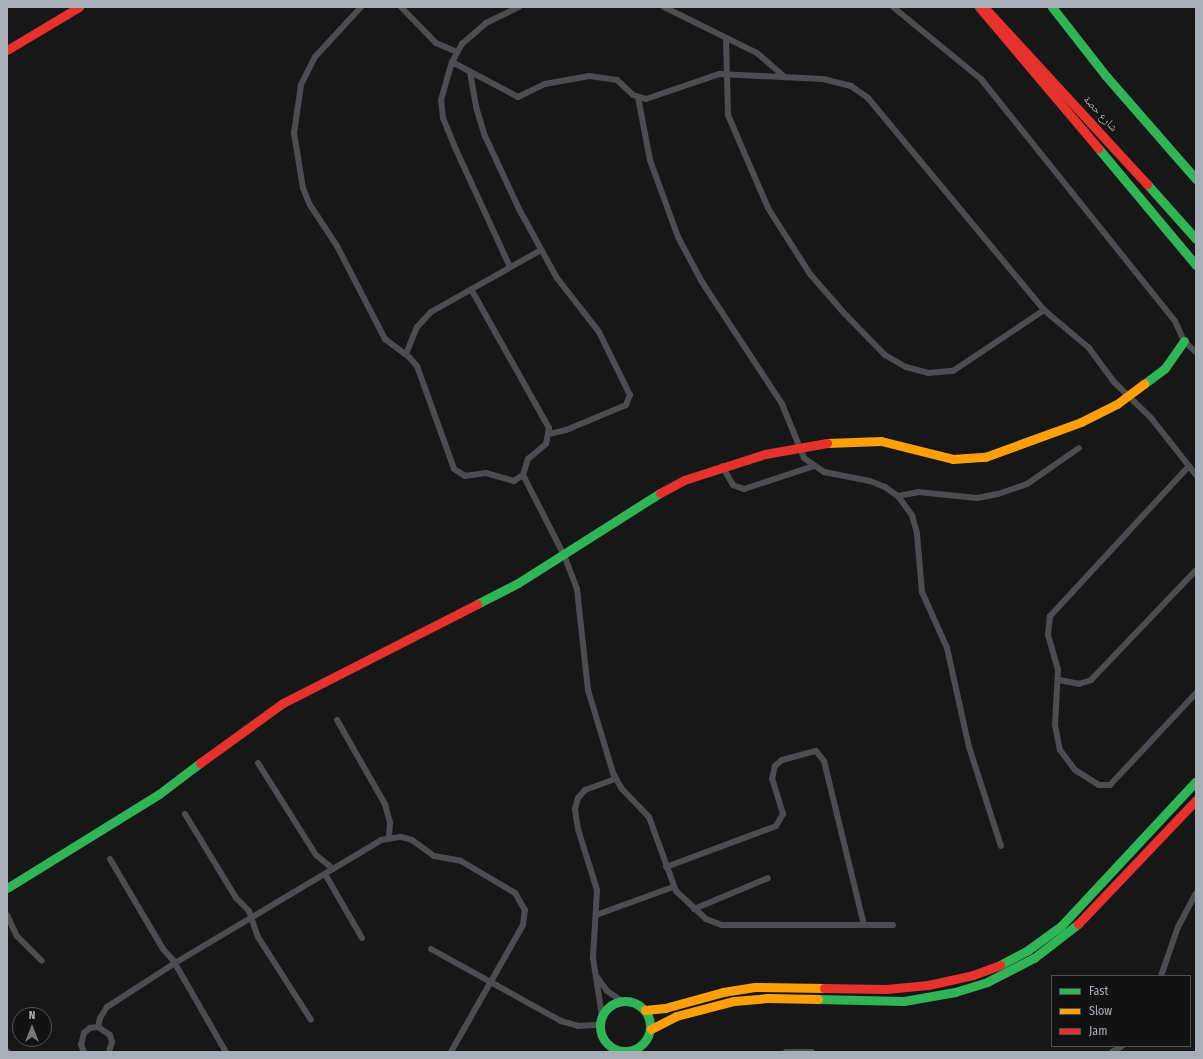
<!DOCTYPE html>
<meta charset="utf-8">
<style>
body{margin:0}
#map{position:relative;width:1203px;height:1059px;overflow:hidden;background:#171718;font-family:"Fira Sans Condensed","Noto Naskh Arabic",sans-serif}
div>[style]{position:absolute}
.street>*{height:6px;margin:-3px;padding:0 3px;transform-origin:3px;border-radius:3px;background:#4c4d50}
.fast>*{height:9px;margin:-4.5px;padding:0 4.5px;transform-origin:4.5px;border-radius:4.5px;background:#30b455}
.fast>.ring{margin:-4.5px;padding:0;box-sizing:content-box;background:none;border:9px solid #30b455;border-radius:50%}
.slow>*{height:9px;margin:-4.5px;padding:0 4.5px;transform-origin:4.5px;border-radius:4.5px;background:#ff9f0a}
.jam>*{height:9px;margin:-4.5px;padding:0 4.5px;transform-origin:4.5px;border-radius:4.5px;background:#e5322d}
span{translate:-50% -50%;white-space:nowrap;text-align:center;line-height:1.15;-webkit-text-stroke:3px #121213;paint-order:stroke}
.street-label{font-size:11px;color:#aaaeb7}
.frame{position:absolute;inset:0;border:8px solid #aaaeb7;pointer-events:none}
.legend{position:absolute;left:1051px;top:975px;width:140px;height:72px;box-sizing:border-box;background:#121213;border:1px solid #4f5055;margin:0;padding:5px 7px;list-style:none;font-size:12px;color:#aaaeb7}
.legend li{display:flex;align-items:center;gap:8px;height:20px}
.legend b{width:20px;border:1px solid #4f5055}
.north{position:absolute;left:12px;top:1007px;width:40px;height:40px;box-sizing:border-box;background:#121213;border:1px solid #4f5055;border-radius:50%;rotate:0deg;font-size:11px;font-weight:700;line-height:16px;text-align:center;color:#aaaeb7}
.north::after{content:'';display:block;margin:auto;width:14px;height:18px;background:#77797f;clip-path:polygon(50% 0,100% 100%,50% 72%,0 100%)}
</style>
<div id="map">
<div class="street">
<div style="left:361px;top:7px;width:68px;rotate:132.6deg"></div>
<div style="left:315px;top:57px;width:31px;rotate:117deg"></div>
<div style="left:301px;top:85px;width:49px;rotate:98.3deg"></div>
<div style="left:294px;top:133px;width:56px;rotate:80.7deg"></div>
<div style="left:303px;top:188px;width:18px;rotate:68deg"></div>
<div style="left:310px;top:205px;width:49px;rotate:56.6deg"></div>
<div style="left:337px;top:246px;width:105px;rotate:62.7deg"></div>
<div style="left:385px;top:339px;width:31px;rotate:37deg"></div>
<div style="left:410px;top:358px;width:11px;rotate:49deg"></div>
<div style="left:417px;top:366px;width:109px;rotate:70.2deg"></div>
<div style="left:454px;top:469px;width:13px;rotate:32deg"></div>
<div style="left:465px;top:476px;width:21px;rotate:-8deg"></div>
<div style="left:486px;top:473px;width:29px;rotate:16deg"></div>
<div style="left:514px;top:481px;width:11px;rotate:-34deg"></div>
<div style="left:523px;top:475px;width:17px;rotate:-73deg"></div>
<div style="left:528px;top:459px;width:23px;rotate:-40deg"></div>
<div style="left:546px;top:444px;width:16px;rotate:-79deg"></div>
<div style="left:549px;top:428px;width:159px;rotate:-119.3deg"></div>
<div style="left:401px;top:7px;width:50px;rotate:45.8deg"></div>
<div style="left:436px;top:43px;width:23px;rotate:23deg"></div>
<div style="left:664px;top:7px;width:104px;rotate:26.3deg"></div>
<div style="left:757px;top:53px;width:37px;rotate:41deg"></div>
<div style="left:893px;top:7px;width:114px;rotate:39.3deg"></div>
<div style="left:981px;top:79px;width:310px;rotate:51.3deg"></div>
<div style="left:1175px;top:321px;width:22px;rotate:66deg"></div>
<div style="left:1184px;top:341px;width:16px;rotate:43deg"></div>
<div style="left:726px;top:38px;width:77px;rotate:88.5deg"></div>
<div style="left:728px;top:115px;width:101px;rotate:66.7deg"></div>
<div style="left:768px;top:208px;width:78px;rotate:57.5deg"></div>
<div style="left:810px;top:274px;width:52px;rotate:48.9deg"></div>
<div style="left:844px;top:313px;width:59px;rotate:45.7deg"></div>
<div style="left:885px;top:355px;width:24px;rotate:30deg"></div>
<div style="left:906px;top:367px;width:23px;rotate:15deg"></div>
<div style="left:928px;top:373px;width:25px;rotate:-5deg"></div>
<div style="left:953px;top:371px;width:110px;rotate:-33.8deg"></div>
<div style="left:452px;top:62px;width:75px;rotate:27.9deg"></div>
<div style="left:518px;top:97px;width:30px;rotate:-26deg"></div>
<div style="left:545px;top:84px;width:45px;rotate:-10.3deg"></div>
<div style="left:589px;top:76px;width:28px;rotate:8deg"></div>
<div style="left:617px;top:80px;width:22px;rotate:43deg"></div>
<div style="left:633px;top:95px;width:14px;rotate:17deg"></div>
<div style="left:646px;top:99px;width:77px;rotate:-18.9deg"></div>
<div style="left:719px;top:74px;width:104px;rotate:2.8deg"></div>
<div style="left:823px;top:79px;width:29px;rotate:14deg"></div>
<div style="left:851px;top:86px;width:21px;rotate:35deg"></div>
<div style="left:868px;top:98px;width:276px;rotate:50.3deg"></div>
<div style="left:1044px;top:310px;width:59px;rotate:40.2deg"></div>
<div style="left:1089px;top:348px;width:42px;rotate:53.7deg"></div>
<div style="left:1114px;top:382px;width:53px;rotate:44.2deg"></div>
<div style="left:1152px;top:419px;width:71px;rotate:51.8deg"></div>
<div style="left:470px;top:72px;width:36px;rotate:80deg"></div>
<div style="left:476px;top:107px;width:30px;rotate:73deg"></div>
<div style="left:485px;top:136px;width:81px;rotate:65deg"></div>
<div style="left:519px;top:209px;width:79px;rotate:61.2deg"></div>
<div style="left:557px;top:278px;width:68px;rotate:52.1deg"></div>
<div style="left:599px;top:332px;width:70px;rotate:63.8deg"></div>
<div style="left:630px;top:395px;width:11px;rotate:112deg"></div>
<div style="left:626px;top:405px;width:65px;rotate:157.4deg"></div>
<div style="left:566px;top:430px;width:17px;rotate:167deg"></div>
<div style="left:638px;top:97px;width:64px;rotate:79.2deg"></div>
<div style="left:650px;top:160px;width:82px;rotate:70deg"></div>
<div style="left:678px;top:237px;width:51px;rotate:61.9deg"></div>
<div style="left:702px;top:282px;width:146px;rotate:56.7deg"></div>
<div style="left:782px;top:404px;width:58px;rotate:67.8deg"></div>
<div style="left:804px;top:458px;width:24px;rotate:35deg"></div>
<div style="left:824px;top:472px;width:47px;rotate:11.1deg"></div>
<div style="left:870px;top:481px;width:16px;rotate:22deg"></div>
<div style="left:885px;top:487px;width:16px;rotate:35deg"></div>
<div style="left:898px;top:496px;width:24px;rotate:54deg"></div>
<div style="left:912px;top:515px;width:20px;rotate:75deg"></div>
<div style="left:917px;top:534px;width:58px;rotate:85.1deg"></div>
<div style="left:922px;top:592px;width:61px;rotate:65.9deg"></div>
<div style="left:947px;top:648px;width:101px;rotate:77.5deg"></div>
<div style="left:969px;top:747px;width:104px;rotate:72.1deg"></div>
<div style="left:510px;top:267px;width:134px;rotate:-114.7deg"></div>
<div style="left:454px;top:145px;width:29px;rotate:-112deg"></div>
<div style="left:443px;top:118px;width:18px;rotate:-96deg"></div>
<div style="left:441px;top:100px;width:40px;rotate:-74deg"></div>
<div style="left:452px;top:62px;width:21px;rotate:-61deg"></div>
<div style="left:462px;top:44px;width:32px;rotate:-41deg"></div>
<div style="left:486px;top:23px;width:37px;rotate:-26deg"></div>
<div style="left:406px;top:354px;width:29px;rotate:-68deg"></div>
<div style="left:417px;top:327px;width:21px;rotate:-47deg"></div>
<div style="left:431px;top:312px;width:126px;rotate:-29.4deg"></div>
<div style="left:722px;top:466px;width:22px;rotate:60deg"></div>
<div style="left:733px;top:485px;width:12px;rotate:20deg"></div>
<div style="left:744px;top:489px;width:74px;rotate:-18.2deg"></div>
<div style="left:1189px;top:466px;width:205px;rotate:132.8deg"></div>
<div style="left:1050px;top:616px;width:19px;rotate:96deg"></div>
<div style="left:1048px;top:635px;width:36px;rotate:74deg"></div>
<div style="left:1058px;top:670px;width:55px;rotate:93.1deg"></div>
<div style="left:1055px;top:725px;width:25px;rotate:79deg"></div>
<div style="left:1060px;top:750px;width:25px;rotate:53deg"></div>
<div style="left:1075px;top:770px;width:28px;rotate:32deg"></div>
<div style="left:1099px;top:785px;width:11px"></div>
<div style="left:1110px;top:785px;width:126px;rotate:-46.9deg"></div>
<div style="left:523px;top:475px;width:90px;rotate:62.9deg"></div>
<div style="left:564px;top:555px;width:36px;rotate:69deg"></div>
<div style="left:577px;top:589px;width:102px;rotate:83.8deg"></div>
<div style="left:588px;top:690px;width:87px;rotate:73.2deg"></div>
<div style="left:613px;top:773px;width:18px;rotate:61deg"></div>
<div style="left:622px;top:789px;width:39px;rotate:46deg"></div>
<div style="left:649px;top:817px;width:79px;rotate:70deg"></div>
<div style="left:676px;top:891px;width:41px;rotate:43deg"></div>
<div style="left:706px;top:919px;width:17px;rotate:21deg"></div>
<div style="left:722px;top:925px;width:171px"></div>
<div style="left:898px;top:496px;width:20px;rotate:-11deg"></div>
<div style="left:918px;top:492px;width:59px;rotate:5.8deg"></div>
<div style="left:977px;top:498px;width:21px;rotate:-11deg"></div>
<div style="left:998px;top:494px;width:31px;rotate:-19deg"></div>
<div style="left:1027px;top:484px;width:63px;rotate:-34.7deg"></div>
<div style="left:1059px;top:680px;width:20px;rotate:11deg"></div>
<div style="left:1079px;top:684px;width:13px;rotate:-18deg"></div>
<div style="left:1091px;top:680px;width:152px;rotate:-46.3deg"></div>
<div style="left:337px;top:720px;width:97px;rotate:60.3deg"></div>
<div style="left:385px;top:804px;width:20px;rotate:75deg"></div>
<div style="left:390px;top:823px;width:15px;rotate:94deg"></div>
<div style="left:258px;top:763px;width:109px;rotate:57.8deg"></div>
<div style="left:316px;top:855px;width:22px;rotate:39deg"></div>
<div style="left:185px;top:814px;width:98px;rotate:58.7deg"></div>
<div style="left:236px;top:898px;width:18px;rotate:45deg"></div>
<div style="left:249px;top:911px;width:28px;rotate:71deg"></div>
<div style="left:258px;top:937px;width:98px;rotate:57.4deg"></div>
<div style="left:110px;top:859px;width:104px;rotate:59.5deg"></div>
<div style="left:163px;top:949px;width:15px;rotate:48deg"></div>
<div style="left:173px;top:960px;width:106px;rotate:60.1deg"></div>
<div style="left:666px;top:867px;width:117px;rotate:-20.4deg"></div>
<div style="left:776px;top:826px;width:14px;rotate:-60deg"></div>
<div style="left:783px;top:814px;width:37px;rotate:-107deg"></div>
<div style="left:772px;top:779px;width:13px;rotate:-77deg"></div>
<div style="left:775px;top:766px;width:9px;rotate:-41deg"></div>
<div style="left:782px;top:760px;width:35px;rotate:-15deg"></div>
<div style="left:816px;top:751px;width:13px;rotate:51deg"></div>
<div style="left:824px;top:761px;width:169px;rotate:76.3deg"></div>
<div style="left:325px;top:874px;width:74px;rotate:60deg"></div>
<div style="left:694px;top:909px;width:80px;rotate:-22.7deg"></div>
<div style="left:7px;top:915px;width:23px;rotate:65deg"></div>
<div style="left:17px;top:936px;width:35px;rotate:45deg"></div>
<div style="left:596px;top:915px;width:82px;rotate:-20deg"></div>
<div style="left:431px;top:949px;width:149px;rotate:29deg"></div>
<div style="left:561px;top:1021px;width:18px;rotate:16deg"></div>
<div style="left:578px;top:1026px;width:22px;rotate:-3deg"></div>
<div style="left:1161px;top:976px;width:52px;rotate:-70.9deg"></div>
<div style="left:1178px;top:927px;width:38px;rotate:-62deg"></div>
<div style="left:597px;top:977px;width:17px;rotate:54deg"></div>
<div style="left:607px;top:991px;width:18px;rotate:34deg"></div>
<div style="left:602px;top:1016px;width:59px;rotate:-98.8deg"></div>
<div style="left:593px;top:958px;width:68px;rotate:-86.6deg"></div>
<div style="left:597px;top:890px;width:64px;rotate:-107.3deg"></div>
<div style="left:578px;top:829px;width:20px;rotate:-99deg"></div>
<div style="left:575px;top:809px;width:11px;rotate:-75deg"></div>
<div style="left:578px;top:798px;width:11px;rotate:-49deg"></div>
<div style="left:585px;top:790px;width:32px;rotate:-20deg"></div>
<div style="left:98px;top:1027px;width:9px;rotate:-77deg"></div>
<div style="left:100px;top:1018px;width:13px;rotate:-58deg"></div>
<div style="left:107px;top:1007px;width:81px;rotate:-32.9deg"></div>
<div style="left:175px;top:963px;width:240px;rotate:-30.8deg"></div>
<div style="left:381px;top:840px;width:20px;rotate:-9deg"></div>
<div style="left:401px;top:837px;width:11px;rotate:15deg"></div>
<div style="left:412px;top:840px;width:27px;rotate:36deg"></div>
<div style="left:434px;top:856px;width:27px;rotate:10deg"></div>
<div style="left:461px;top:861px;width:63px;rotate:30.7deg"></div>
<div style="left:515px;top:893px;width:20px;rotate:60deg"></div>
<div style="left:525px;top:910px;width:15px;rotate:98deg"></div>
<div style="left:523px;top:925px;width:146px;rotate:119.6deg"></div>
<div style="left:7px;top:1051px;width:1px;rotate:45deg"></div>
<div style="left:84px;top:1052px;width:8px;rotate:-113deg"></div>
<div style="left:81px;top:1045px;width:12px;rotate:-76deg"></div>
<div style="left:84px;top:1033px;width:8px;rotate:-40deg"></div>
<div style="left:90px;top:1028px;width:8px;rotate:-7deg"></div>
<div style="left:98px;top:1027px;width:14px;rotate:34deg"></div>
<div style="left:110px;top:1035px;width:7px;rotate:74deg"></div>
<div style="left:112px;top:1042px;width:10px;rotate:107deg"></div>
<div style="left:786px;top:1052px;width:26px"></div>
<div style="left:1112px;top:1052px;width:12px;rotate:-31deg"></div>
</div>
<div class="fast">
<div style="left:1052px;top:7px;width:88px;rotate:52deg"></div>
<div style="left:1106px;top:76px;width:137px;rotate:48.9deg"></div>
<div style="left:1098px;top:148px;width:153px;rotate:50.1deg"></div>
<div style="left:1147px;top:184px;width:74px;rotate:48.3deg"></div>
<div style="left:1144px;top:384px;width:26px;rotate:-37deg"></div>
<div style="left:1165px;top:368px;width:33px;rotate:-55deg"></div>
<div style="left:477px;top:604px;width:46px;rotate:-27.1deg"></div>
<div style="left:518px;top:583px;width:168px;rotate:-32.4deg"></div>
<div style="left:7px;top:888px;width:179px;rotate:-31.7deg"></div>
<div style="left:159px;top:794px;width:51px;rotate:-37.1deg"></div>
<div style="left:1000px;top:965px;width:32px;rotate:-28deg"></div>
<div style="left:1028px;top:950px;width:41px;rotate:-36deg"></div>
<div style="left:1061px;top:926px;width:198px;rotate:-47deg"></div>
<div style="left:818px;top:999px;width:86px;rotate:1.3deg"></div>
<div style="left:904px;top:1001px;width:52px;rotate:-10deg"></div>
<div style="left:955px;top:992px;width:34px;rotate:-17deg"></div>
<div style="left:987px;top:982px;width:53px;rotate:-27.1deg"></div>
<div style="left:1034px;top:958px;width:56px;rotate:-37.7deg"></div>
<div class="ring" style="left:600px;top:1001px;width:41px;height:41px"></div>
</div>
<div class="slow">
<div style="left:827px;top:443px;width:54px;rotate:-2.1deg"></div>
<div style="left:881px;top:441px;width:74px;rotate:14deg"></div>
<div style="left:953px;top:459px;width:32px;rotate:-4deg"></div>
<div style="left:985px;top:457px;width:102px;rotate:-20deg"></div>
<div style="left:1081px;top:422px;width:40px;rotate:-26.6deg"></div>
<div style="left:1117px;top:404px;width:34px;rotate:-37deg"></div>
<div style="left:645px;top:1010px;width:20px;rotate:-6deg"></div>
<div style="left:665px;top:1008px;width:60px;rotate:-15.4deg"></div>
<div style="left:723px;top:992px;width:32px;rotate:-9deg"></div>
<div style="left:755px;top:987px;width:69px;rotate:0.8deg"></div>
<div style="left:651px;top:1029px;width:28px;rotate:-27deg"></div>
<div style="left:676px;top:1016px;width:60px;rotate:-14.5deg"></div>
<div style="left:734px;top:1001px;width:34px;rotate:-5deg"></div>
<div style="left:768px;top:998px;width:50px;rotate:1.1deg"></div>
</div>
<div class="jam">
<div style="left:979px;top:7px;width:185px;rotate:49.8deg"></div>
<div style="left:984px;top:7px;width:241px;rotate:47.4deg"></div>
<div style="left:7px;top:50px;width:84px;rotate:-30.8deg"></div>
<div style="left:660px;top:493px;width:27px;rotate:-28deg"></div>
<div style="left:684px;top:480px;width:85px;rotate:-17.8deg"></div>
<div style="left:765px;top:454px;width:63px;rotate:-10.1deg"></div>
<div style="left:200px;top:763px;width:102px;rotate:-35.9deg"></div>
<div style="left:283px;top:703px;width:218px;rotate:-27deg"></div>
<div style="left:1078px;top:924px;width:171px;rotate:-46.4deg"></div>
<div style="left:824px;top:988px;width:62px;rotate:0.9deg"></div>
<div style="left:886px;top:989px;width:42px;rotate:-5.4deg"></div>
<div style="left:928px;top:985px;width:46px;rotate:-12.5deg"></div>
<div style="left:973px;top:975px;width:29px;rotate:-20deg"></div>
</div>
<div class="street-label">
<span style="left:1100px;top:114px;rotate:47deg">شارع حصة</span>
</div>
<div class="frame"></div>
<ul class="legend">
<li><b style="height:5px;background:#30b455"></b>Fast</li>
<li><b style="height:5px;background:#ff9f0a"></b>Slow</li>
<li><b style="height:5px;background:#e5322d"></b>Jam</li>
</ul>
<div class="north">N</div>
</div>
